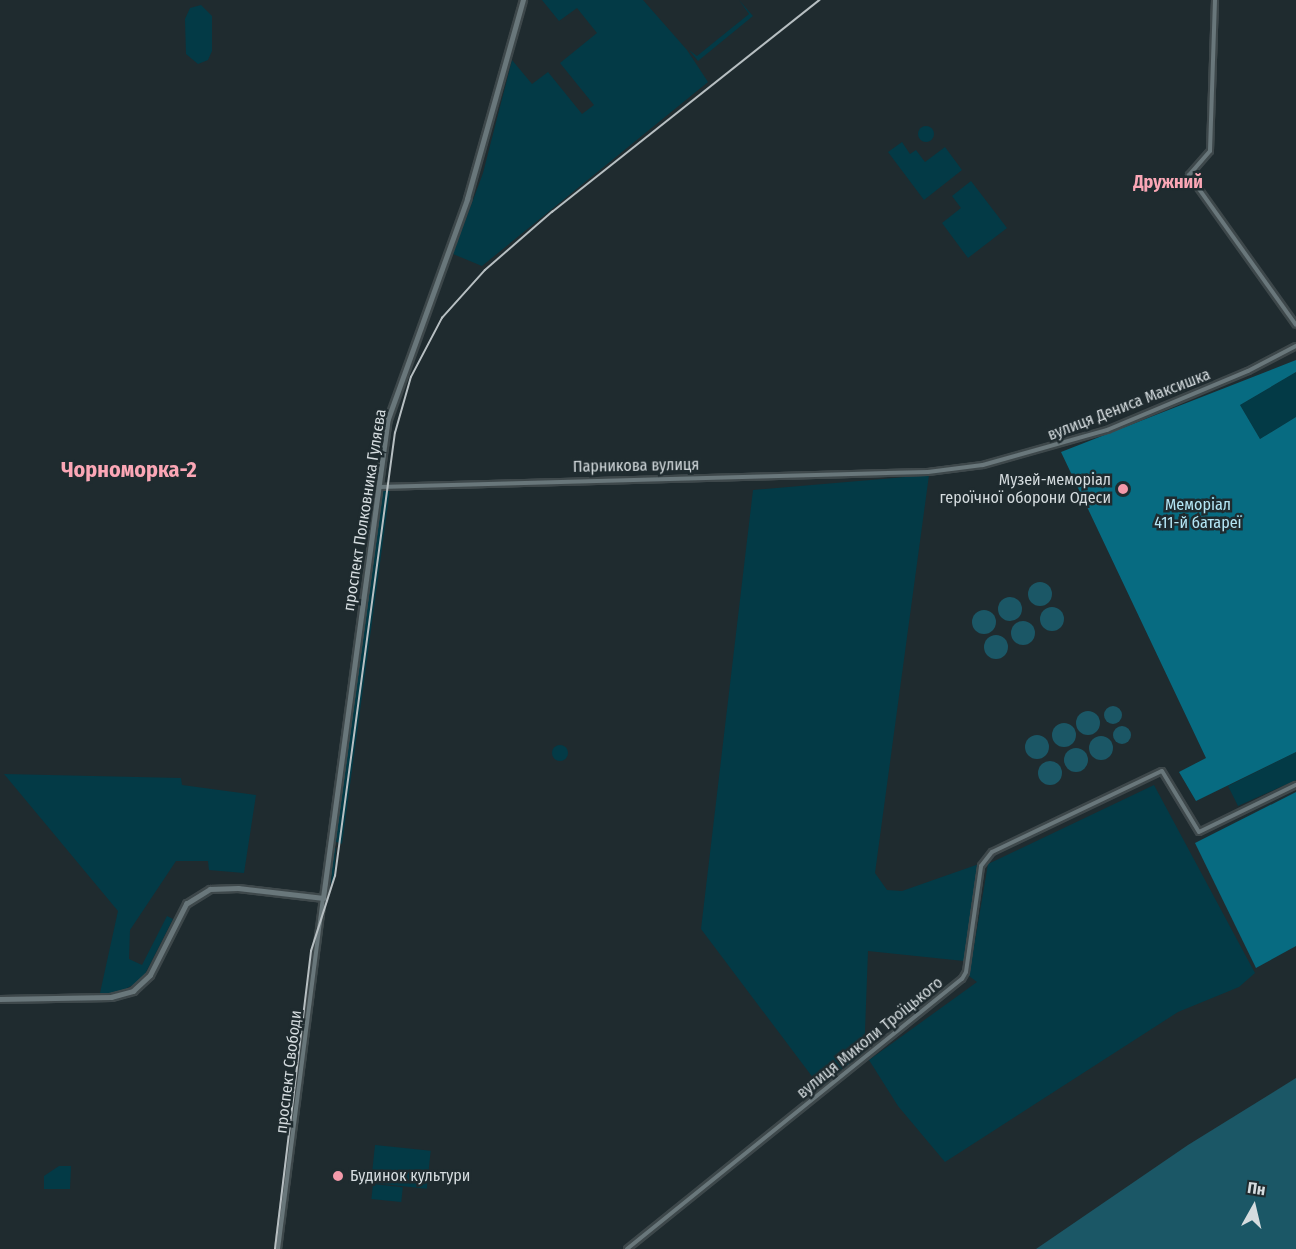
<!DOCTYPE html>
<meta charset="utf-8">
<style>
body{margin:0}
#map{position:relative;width:1296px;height:1249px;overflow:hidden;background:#1f2b2f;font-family:"Fira Sans Condensed",sans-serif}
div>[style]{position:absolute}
.green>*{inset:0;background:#033a46;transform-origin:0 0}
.round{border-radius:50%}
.forest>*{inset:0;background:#076b81}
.water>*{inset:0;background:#1b5766}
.roads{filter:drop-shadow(2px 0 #3e484b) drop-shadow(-2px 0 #3e484b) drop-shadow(0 2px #3e484b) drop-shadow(0 -2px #3e484b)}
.tertiary>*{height:4px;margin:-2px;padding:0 2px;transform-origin:2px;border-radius:2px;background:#69777b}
.secondary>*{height:4.5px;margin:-2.25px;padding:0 2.25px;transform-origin:2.25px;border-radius:2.25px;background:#69777b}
.tram>*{height:1.5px;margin:-0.75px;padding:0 0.75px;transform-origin:0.75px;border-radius:0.75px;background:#b7bfc2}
.dots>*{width:16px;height:16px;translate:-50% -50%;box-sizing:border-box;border:3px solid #1f2b2f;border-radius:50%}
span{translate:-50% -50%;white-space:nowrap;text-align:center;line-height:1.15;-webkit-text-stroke:5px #1f2b2f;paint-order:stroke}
.street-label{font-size:16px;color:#d5dcdf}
.poi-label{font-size:16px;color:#d5dcdf}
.right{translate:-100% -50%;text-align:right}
.left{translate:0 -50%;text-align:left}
.park-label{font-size:16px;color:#b4e6f5}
.neighbourhood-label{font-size:18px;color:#fba7b6;font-weight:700}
.district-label{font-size:22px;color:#fba7b6;font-weight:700}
.north{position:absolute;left:1224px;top:1177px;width:60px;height:60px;-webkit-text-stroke:4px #1f2b2f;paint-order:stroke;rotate:8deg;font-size:16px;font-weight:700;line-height:24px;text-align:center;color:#d5dcdf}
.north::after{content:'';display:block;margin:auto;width:21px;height:27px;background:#d5dcdf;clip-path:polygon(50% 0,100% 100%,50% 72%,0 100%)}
</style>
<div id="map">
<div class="green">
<div style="clip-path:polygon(542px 0,643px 0,687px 50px,708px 82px,482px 266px,453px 254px,483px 173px,512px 60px,532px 84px,548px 72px,582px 114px,594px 105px,560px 63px,597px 33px,577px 8px,559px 21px)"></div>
<div style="clip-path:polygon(739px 0,753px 16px,698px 61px,689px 50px,697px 56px,749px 14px)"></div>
<div style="clip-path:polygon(201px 5px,212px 16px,212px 51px,208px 60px,198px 64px,186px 54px,185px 19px,190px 8px)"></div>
<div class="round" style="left:918px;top:126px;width:16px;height:16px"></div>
<div style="clip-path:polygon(902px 142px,910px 154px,916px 150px,925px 162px,945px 147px,962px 170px,924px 200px,888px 152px)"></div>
<div style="clip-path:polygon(971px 181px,1007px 228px,968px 258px,942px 223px,961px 208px,952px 196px)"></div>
<div style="clip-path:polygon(1296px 372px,1296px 417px,1260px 439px,1240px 405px)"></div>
<div style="clip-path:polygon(929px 475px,875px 873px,887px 890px,902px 891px,979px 864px,964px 961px,868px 951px,864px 1057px,823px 1091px,701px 929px,753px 490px)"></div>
<div style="clip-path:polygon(379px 489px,390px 489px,342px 844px,334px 841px)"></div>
<div class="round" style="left:552px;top:745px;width:16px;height:16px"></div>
<div style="clip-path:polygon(1296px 752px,1296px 780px,1238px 806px,1228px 786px)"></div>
<div style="clip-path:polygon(4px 774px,181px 778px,182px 785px,256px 795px,244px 873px,209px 870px,208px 861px,176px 861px,130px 930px,129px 959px,142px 965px,167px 916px,173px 919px,142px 980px,118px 993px,100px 993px,118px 911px)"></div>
<div style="clip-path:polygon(1154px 785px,1255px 973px,1239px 987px,1178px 1012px,945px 1162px,898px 1106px,869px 1060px,977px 982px,969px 976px,988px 864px)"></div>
<div style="clip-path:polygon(336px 848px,334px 876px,331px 888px,333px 849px)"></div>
<div style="left:375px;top:1145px;width:56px;height:38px;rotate:6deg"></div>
<div style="clip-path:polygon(59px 1166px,71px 1166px,70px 1189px,44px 1189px,44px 1176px)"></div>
<div style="left:373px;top:1184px;width:30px;height:15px;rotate:6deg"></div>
</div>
<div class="forest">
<div style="clip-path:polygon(1296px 360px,1296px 372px,1240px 405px,1260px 439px,1296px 417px,1296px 752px,1196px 801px,1179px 772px,1206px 758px,1061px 452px)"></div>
<div style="clip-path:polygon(1296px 792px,1296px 946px,1256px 968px,1195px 843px)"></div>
</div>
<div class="water">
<div class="round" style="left:1028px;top:582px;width:24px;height:24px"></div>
<div class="round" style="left:998px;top:597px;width:24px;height:24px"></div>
<div class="round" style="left:1040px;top:607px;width:24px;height:24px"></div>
<div class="round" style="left:972px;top:610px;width:24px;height:24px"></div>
<div class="round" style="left:1011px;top:621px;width:24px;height:24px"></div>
<div class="round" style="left:984px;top:635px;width:24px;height:24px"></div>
<div class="round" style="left:1104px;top:706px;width:18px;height:18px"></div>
<div class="round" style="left:1076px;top:711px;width:24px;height:24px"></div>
<div class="round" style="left:1052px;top:723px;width:24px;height:24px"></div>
<div class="round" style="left:1113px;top:726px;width:18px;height:18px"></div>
<div class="round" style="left:1025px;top:735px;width:24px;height:24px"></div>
<div class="round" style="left:1089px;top:736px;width:24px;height:24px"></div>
<div class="round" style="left:1064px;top:748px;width:24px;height:24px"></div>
<div class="round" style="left:1038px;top:761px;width:24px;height:24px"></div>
<div style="clip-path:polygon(1296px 1078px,1296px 1249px,1036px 1249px,1188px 1145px)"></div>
</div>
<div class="roads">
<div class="tertiary">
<div style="left:1215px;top:0;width:151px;rotate:91.9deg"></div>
<div style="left:1210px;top:151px;width:32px;rotate:131deg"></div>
<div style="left:1189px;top:175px;width:184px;rotate:54.5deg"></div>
<div style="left:379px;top:487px;width:549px;rotate:-1.57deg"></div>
<div style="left:928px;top:472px;width:55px;rotate:-7.3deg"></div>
<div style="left:983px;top:465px;width:129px;rotate:-15.8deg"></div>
<div style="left:1107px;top:430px;width:153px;rotate:-22.7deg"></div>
<div style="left:1248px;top:371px;width:54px;rotate:-27.5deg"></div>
<div style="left:278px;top:1249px;width:354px;rotate:-82.7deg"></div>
<div style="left:627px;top:1249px;width:430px;rotate:-38.9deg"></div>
<div style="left:962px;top:979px;width:8px;rotate:-60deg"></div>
<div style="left:966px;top:972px;width:107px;rotate:-81.9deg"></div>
<div style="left:981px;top:866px;width:18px;rotate:-52deg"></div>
<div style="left:992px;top:852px;width:188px;rotate:-25.5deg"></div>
<div style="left:1162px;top:771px;width:71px;rotate:58.8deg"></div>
<div style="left:1199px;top:832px;width:108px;rotate:-25.9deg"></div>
</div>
<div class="secondary">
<div style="left:0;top:999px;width:111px;rotate:-1deg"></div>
<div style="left:111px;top:997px;width:23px;rotate:-15deg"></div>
<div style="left:133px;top:991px;width:23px;rotate:-43deg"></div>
<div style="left:150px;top:975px;width:80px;rotate:-63.1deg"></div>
<div style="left:186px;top:904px;width:28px;rotate:-32deg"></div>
<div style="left:210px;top:889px;width:28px;rotate:-2deg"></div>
<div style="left:238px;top:888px;width:86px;rotate:6.7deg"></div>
<div style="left:323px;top:898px;width:483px;rotate:-82.3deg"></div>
<div style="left:388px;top:419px;width:234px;rotate:-70.2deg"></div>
<div style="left:467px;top:199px;width:207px;rotate:-74.3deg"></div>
</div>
</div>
<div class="tram">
<div style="left:275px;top:1249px;width:300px;rotate:-83.1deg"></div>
<div style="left:311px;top:951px;width:79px;rotate:-72.3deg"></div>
<div style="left:335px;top:876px;width:447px;rotate:-82.3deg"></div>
<div style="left:395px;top:433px;width:58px;rotate:-74.1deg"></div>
<div style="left:411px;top:377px;width:67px;rotate:-62.3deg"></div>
<div style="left:442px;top:318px;width:64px;rotate:-48.1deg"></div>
<div style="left:485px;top:270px;width:89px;rotate:-40.9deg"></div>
<div style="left:552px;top:212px;width:341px;rotate:-38.4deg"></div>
</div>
<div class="dots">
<div style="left:1123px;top:489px;background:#f39aaa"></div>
<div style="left:338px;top:1176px;background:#f39aaa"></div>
</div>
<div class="street-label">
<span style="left:1129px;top:405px;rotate:-21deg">вулиця Дениса Максишка</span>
<span style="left:636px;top:466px;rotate:-1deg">Парникова вулиця</span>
<span style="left:365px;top:510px;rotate:-81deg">проспект Полковника Гуляєва</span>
<span style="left:870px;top:1038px;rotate:-39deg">вулиця Миколи Троїцького</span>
<span style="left:289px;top:1072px;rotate:-83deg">проспект Свободи</span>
</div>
<div class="poi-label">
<span class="right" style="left:1111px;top:489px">Музей-меморіал<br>героїчної оборони Одеси</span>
<span class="left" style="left:350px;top:1176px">Будинок культури</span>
</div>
<div class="park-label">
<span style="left:1198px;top:514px">Меморіал<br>411-й батареї</span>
</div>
<div class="neighbourhood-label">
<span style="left:1168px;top:182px">Дружний</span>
</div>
<div class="district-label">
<span style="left:129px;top:470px">Чорноморка-2</span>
</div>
<div class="north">Пн</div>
</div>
